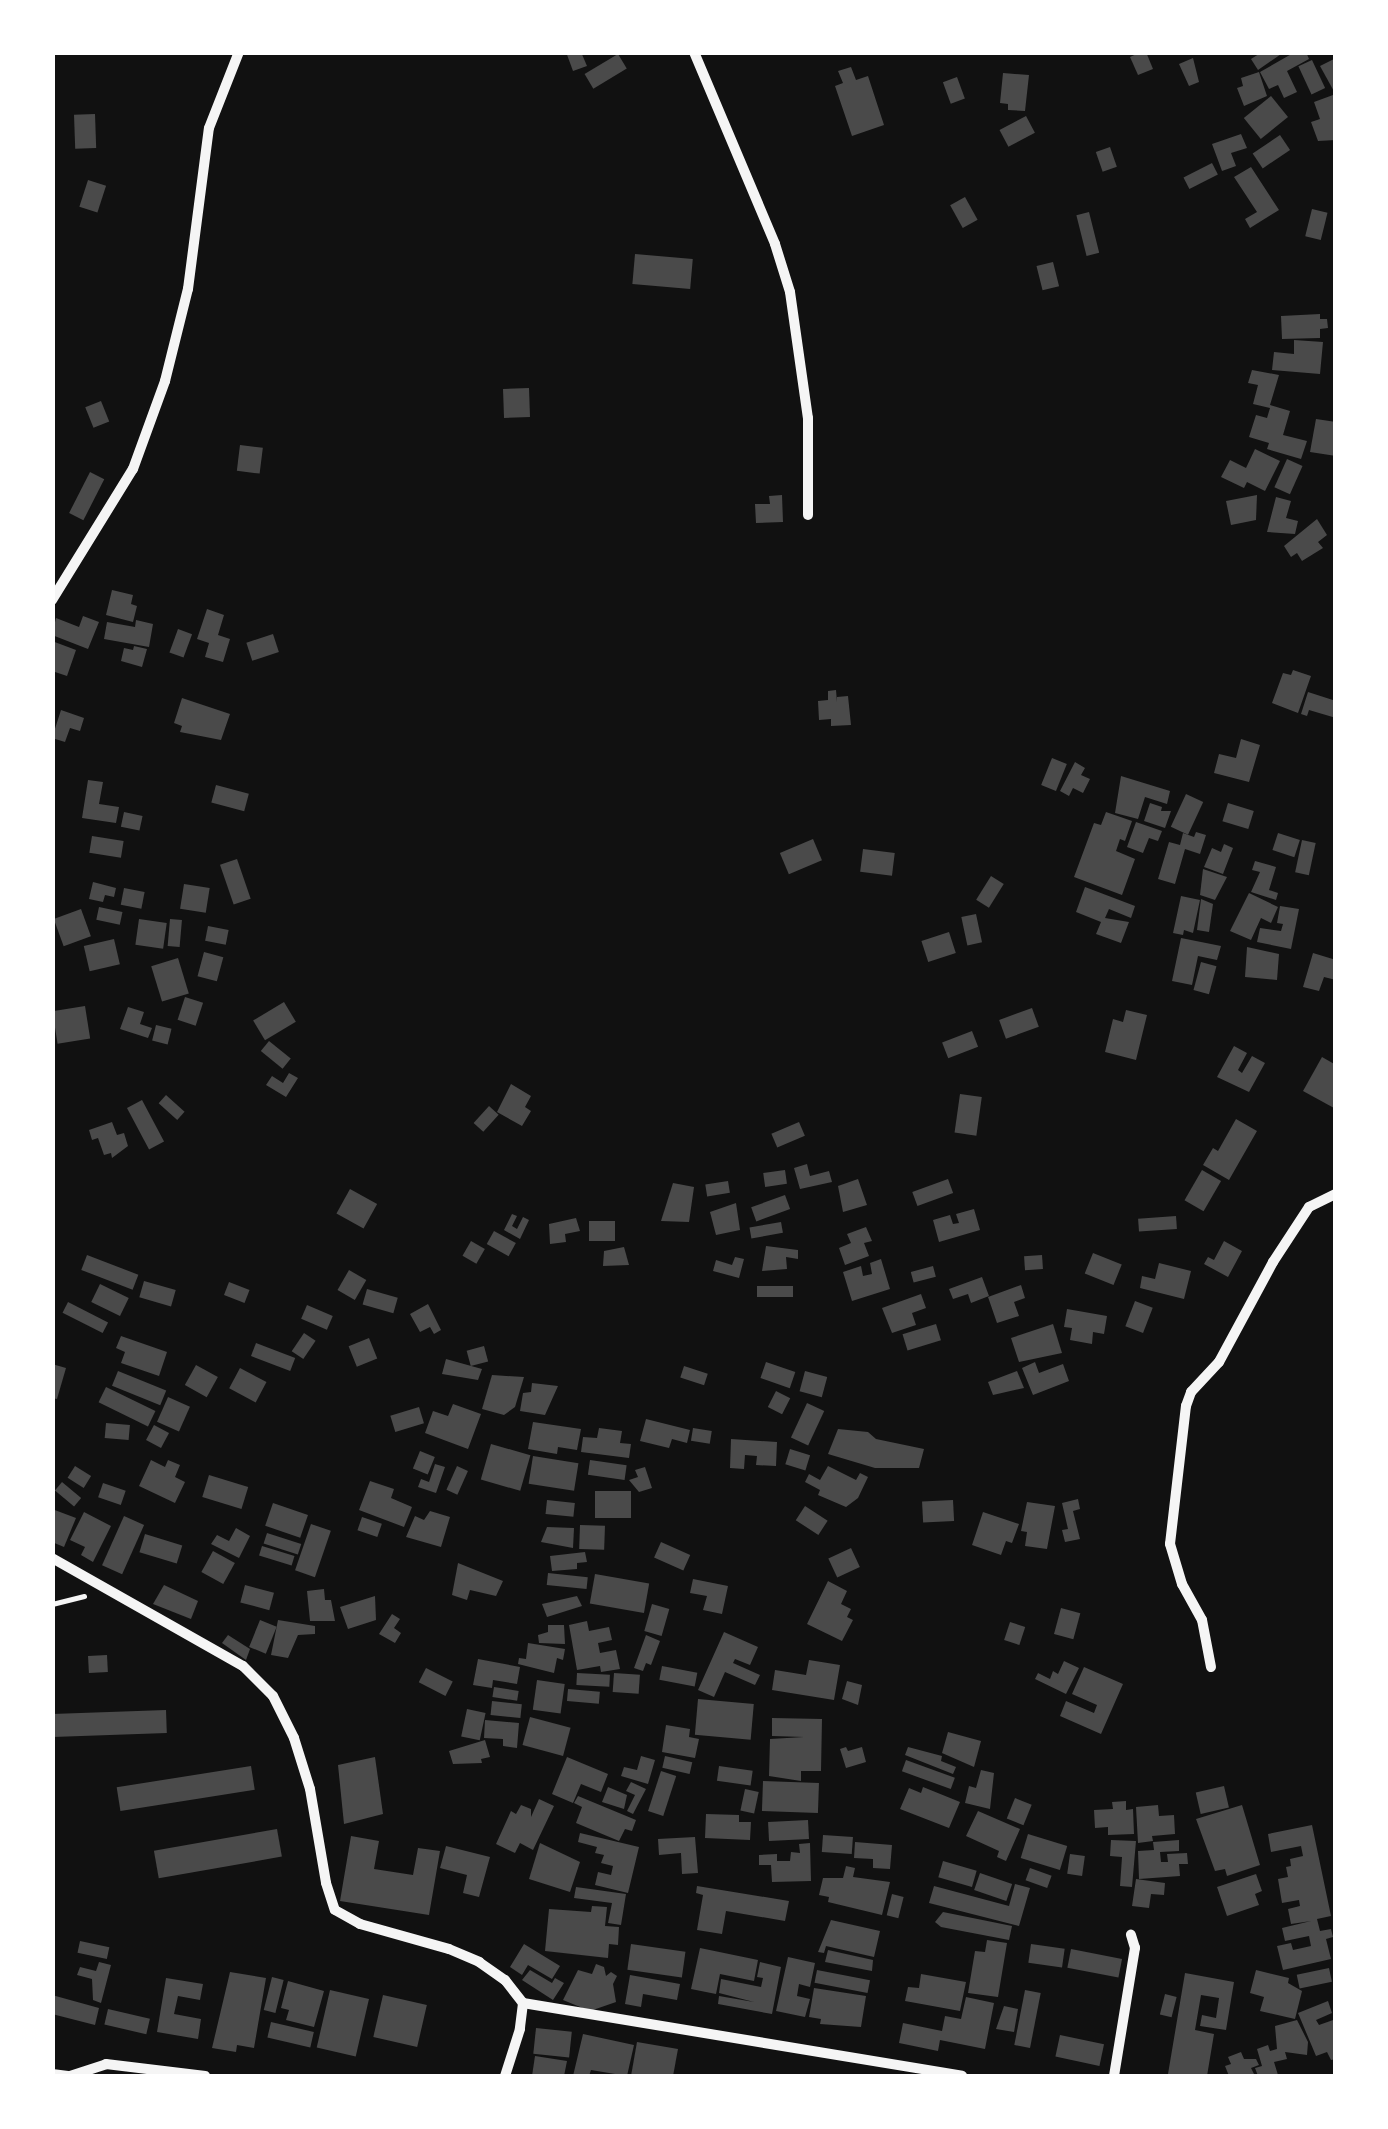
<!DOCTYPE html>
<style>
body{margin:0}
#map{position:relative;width:1388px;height:2129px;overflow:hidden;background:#111;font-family:"Space Grotesk",sans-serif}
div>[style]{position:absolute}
.building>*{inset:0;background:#4a4a4a;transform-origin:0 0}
.path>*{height:5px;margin:-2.5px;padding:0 2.5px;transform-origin:2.5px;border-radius:2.5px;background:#f5f5f5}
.minor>*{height:10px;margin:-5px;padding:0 5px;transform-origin:5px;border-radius:5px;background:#f5f5f5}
span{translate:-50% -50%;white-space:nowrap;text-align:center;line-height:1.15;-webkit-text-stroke:8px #fff;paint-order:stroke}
.frame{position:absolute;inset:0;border:55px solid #fff;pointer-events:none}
</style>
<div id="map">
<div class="building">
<div style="clip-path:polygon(566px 52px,581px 52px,587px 66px,573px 71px)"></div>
<div style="clip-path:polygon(1141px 52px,1146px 52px,1153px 69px,1138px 75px,1130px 57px)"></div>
<div style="clip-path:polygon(1262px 52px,1284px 52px,1258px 70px,1251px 59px)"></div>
<div style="clip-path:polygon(1295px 52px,1306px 52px,1309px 59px,1287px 71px,1297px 92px,1284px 98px,1278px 85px,1269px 89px,1260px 72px)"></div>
<div style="left:618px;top:54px;width:17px;height:39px;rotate:59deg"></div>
<div style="clip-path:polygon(1193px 58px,1199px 82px,1189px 86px,1179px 64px)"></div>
<div style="clip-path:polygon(1336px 58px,1336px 95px,1320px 66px)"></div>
<div style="left:1312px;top:60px;width:31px;height:15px;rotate:65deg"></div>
<div style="clip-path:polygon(851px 67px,856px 80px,868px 76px,884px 125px,852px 136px,835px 86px,843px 83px,838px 71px)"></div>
<div style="clip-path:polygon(1259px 72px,1267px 96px,1244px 106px,1237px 88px,1243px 86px,1241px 78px)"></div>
<div style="clip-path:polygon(1003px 73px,1029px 75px,1025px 111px,1008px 110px,1008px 104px,1000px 103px)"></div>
<div style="left:957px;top:77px;width:23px;height:15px;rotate:70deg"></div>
<div style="clip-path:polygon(1333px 95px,1336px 140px,1318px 141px,1311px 122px,1320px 119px,1314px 102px)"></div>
<div style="left:1271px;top:96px;width:27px;height:35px;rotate:51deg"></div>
<div style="left:95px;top:114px;width:34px;height:21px;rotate:88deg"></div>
<div style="left:1026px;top:116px;width:19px;height:30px;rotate:62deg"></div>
<div style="clip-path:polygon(1241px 134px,1247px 148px,1231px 153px,1236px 166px,1222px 171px,1212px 144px)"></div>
<div style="left:1280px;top:135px;width:18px;height:33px;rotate:56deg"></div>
<div style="left:1110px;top:147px;width:21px;height:15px;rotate:71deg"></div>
<div style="left:1212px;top:163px;width:13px;height:32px;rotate:63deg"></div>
<div style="clip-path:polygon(1251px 167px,1279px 210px,1250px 228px,1245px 219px,1257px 212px,1234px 177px)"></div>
<div style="left:88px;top:180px;width:19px;height:28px;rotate:18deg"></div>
<div style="left:965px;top:197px;width:26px;height:17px;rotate:61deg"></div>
<div style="left:1312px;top:209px;width:16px;height:28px;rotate:14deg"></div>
<div style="left:1089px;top:212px;width:42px;height:13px;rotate:76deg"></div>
<div style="left:635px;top:254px;width:58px;height:30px;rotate:5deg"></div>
<div style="left:1053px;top:262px;width:25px;height:17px;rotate:76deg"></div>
<div style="clip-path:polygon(1320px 314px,1320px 319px,1327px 319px,1328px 328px,1320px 329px,1320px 338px,1282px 339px,1281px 316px)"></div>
<div style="clip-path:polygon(1294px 340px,1323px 342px,1320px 374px,1272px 370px,1274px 352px,1294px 354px)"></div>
<div style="clip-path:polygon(1252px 370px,1279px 375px,1270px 405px,1290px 411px,1283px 435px,1307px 441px,1301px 459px,1267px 449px,1269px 443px,1249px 437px,1256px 415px,1267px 418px,1270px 408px,1253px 404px,1258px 385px,1248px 383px)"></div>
<div style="left:529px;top:388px;width:29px;height:26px;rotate:88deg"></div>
<div style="left:101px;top:401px;width:22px;height:17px;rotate:68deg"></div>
<div style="clip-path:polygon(1316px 419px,1336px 422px,1336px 456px,1310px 452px)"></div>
<div style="left:240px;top:445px;width:23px;height:26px;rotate:7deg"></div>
<div style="clip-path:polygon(1255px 449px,1280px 461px,1265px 491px,1247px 482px,1244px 488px,1221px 477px,1230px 460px,1246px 468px)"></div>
<div style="left:1287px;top:459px;width:17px;height:31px;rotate:24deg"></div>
<div style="left:90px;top:472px;width:16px;height:46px;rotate:27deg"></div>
<div style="clip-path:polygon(782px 495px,783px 522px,756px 523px,755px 504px,770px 504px,769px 496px)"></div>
<div style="clip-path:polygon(1257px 495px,1256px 520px,1231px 525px,1226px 501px)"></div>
<div style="clip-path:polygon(1276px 497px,1291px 501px,1286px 518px,1298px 521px,1295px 534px,1267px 532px)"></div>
<div style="clip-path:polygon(1317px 519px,1327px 535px,1318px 542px,1323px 548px,1302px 561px,1297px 553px,1291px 557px,1284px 546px)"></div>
<div style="clip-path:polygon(112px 590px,133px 595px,131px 604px,137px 606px,133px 622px,106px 615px)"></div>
<div style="clip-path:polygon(207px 609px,224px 615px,218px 635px,230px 639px,223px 662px,205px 657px,209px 643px,197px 639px)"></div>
<div style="clip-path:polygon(83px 616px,99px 622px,88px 649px,52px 635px,56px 618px,79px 627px)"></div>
<div style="clip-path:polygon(136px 620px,153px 624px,149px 647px,104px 639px,107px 622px,135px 627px)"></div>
<div style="left:178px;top:629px;width:15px;height:25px;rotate:20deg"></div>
<div style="left:273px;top:634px;width:19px;height:28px;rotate:72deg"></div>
<div style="clip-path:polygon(52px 641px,76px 650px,67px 676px,52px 671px)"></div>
<div style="clip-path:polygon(134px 646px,147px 649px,142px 667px,121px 661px,124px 648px,133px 650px)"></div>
<div style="clip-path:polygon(1293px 670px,1311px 676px,1298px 713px,1272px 703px,1283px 673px,1291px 675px)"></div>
<div style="clip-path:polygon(836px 690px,837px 702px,837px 697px,848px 696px,851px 725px,831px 726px,831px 719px,819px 720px,818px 701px,828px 700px,828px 691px)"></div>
<div style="clip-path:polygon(1308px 692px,1336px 701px,1336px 718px,1309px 710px,1307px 716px,1301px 714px)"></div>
<div style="clip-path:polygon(182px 698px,230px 714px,221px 740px,180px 732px,182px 726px,174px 723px)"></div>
<div style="clip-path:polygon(61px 710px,84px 718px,80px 731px,70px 728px,65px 742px,52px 738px)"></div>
<div style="clip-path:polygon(1241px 739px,1260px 745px,1249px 782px,1214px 773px,1219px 754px,1236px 758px)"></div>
<div style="left:1052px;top:758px;width:16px;height:29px;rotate:22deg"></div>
<div style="clip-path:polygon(1075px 762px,1085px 768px,1081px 775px,1090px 779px,1083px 793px,1073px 788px,1069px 796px,1060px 791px)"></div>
<div style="clip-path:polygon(1121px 776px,1170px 791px,1167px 804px,1145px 797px,1138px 819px,1115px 813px)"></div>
<div style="clip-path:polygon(88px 780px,103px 782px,99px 804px,119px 807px,116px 823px,82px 818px)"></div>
<div style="left:216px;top:785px;width:34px;height:18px;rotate:15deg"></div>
<div style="left:1186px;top:794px;width:19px;height:36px;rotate:25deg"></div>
<div style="clip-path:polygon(1150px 803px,1162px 807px,1161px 811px,1171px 811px,1165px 828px,1144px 821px)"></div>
<div style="left:1228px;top:803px;width:27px;height:19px;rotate:17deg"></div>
<div style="left:124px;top:812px;width:19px;height:15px;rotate:12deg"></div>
<div style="clip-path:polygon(1106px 812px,1132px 821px,1125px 841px,1120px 839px,1116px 851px,1135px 859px,1122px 895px,1074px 877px,1094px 823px,1101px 825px)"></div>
<div style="clip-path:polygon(1136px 822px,1162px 831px,1158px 841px,1149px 838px,1143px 853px,1127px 847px)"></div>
<div style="clip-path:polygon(1196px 832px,1206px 835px,1200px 854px,1185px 849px,1175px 884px,1158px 879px,1169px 842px,1180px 845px,1183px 833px,1194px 837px)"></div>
<div style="left:1278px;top:833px;width:23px;height:18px;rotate:18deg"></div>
<div style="left:92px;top:836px;width:32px;height:17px;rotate:9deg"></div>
<div style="left:813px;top:839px;width:23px;height:36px;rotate:67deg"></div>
<div style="left:1302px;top:840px;width:14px;height:33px;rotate:12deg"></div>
<div style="clip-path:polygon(1224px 844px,1233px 848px,1223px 874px,1204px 867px,1212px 848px,1221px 852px)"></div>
<div style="left:863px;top:849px;width:32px;height:23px;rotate:7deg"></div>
<div style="left:237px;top:859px;width:42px;height:18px;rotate:71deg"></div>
<div style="clip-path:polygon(1255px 861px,1276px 867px,1269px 890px,1278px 893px,1276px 900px,1251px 892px,1260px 872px,1252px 870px)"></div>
<div style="clip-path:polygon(1203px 869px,1227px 877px,1215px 900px,1200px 895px)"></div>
<div style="left:991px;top:876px;width:15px;height:28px;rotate:32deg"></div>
<div style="clip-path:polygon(93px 882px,116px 888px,114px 897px,105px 895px,103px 902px,89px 899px)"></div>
<div style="left:184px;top:884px;width:26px;height:25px;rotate:9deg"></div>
<div style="clip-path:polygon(1085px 887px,1135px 906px,1131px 918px,1109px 909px,1105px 918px,1129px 922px,1121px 943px,1096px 934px,1101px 922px,1076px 912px)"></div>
<div style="left:124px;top:888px;width:21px;height:17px;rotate:11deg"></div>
<div style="clip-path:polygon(1249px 893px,1278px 907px,1271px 923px,1261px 918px,1251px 940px,1230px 931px)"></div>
<div style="clip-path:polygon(1181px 896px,1200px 900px,1193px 933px,1184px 930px,1183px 935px,1173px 933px)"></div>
<div style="clip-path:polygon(1201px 899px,1213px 904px,1209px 932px,1197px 930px)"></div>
<div style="clip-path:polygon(1280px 906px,1299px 909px,1291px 949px,1257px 942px,1260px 928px,1281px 931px,1283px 924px,1277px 923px)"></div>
<div style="left:99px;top:907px;width:24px;height:13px;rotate:12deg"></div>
<div style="left:81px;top:909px;width:29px;height:29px;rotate:70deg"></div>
<div style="left:976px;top:914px;width:29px;height:15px;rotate:78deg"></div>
<div style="left:139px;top:919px;width:28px;height:26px;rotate:8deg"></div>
<div style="left:170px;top:919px;width:12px;height:27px;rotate:5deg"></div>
<div style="left:208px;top:926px;width:21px;height:15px;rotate:11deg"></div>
<div style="left:949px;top:932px;width:22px;height:29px;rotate:72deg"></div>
<div style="clip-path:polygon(1181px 938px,1221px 946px,1217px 960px,1198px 956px,1192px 985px,1172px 981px)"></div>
<div style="left:114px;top:939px;width:26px;height:31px;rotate:77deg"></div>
<div style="clip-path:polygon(1247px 947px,1279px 954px,1277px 980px,1245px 977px)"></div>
<div style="left:204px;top:952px;width:20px;height:25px;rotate:15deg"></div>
<div style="clip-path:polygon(1313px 953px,1336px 960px,1336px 980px,1324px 977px,1319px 991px,1303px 987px)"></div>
<div style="left:178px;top:958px;width:37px;height:28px;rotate:73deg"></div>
<div style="left:1201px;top:962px;width:16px;height:29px;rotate:15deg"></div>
<div style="left:185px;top:997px;width:19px;height:24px;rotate:18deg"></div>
<div style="left:284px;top:1002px;width:23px;height:36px;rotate:59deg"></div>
<div style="left:85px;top:1006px;width:33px;height:33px;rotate:81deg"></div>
<div style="clip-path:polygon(128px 1007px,144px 1012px,140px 1024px,152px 1028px,148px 1038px,120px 1029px)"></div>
<div style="left:1032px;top:1008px;width:20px;height:35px;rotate:70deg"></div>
<div style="clip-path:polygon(1126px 1010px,1147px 1015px,1136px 1060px,1105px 1052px,1113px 1019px,1123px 1022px)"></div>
<div style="left:156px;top:1025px;width:16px;height:16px;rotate:14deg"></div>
<div style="left:972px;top:1031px;width:17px;height:32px;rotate:69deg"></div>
<div style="left:269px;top:1041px;width:28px;height:13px;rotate:39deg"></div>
<div style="clip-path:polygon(1234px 1046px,1247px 1053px,1238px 1070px,1242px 1073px,1252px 1056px,1265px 1063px,1249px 1092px,1217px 1077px)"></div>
<div style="clip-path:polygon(1322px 1057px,1336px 1065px,1334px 1108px,1303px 1091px)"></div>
<div style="clip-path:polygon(289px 1073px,298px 1078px,286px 1097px,266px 1085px,272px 1076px,283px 1083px)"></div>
<div style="clip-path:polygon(511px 1084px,531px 1096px,525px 1107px,531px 1111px,522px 1126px,497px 1112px)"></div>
<div style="left:960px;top:1094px;width:22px;height:39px;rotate:8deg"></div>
<div style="left:166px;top:1095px;width:25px;height:11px;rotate:42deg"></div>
<div style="left:142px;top:1100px;width:47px;height:17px;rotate:62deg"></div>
<div style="left:489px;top:1106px;width:13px;height:23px;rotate:42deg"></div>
<div style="clip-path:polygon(1236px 1119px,1257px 1131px,1229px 1180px,1203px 1165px,1213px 1148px,1218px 1151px)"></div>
<div style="clip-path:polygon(112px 1122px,117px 1135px,124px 1133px,128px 1146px,112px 1158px,111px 1153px,104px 1155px,98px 1138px,92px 1140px,89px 1130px)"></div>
<div style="left:799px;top:1122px;width:15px;height:30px;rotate:67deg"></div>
<div style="clip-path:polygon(807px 1164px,810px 1176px,829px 1171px,832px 1182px,800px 1189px,794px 1168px)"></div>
<div style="left:785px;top:1170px;width:14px;height:22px;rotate:82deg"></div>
<div style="left:1202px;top:1170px;width:22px;height:35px;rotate:30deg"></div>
<div style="clip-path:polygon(858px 1179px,867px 1205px,843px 1212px,838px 1186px)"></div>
<div style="left:948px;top:1179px;width:15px;height:38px;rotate:70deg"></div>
<div style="left:728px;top:1181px;width:12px;height:23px;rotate:81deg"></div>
<div style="clip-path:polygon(673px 1183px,694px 1187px,689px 1222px,661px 1221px)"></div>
<div style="left:350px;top:1189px;width:31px;height:28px;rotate:29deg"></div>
<div style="left:785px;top:1195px;width:15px;height:36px;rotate:70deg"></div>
<div style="clip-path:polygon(736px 1203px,740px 1230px,716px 1235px,710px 1212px)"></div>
<div style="clip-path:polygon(974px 1209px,980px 1230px,939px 1242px,933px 1220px,950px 1215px,953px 1224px,959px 1223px,956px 1214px)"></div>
<div style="clip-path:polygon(512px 1214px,517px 1216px,512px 1226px,517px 1229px,523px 1217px,529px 1220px,520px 1239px,504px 1230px)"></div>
<div style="left:1176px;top:1216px;width:13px;height:38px;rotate:86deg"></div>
<div style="clip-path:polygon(576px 1218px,580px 1231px,565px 1234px,566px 1242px,550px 1244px,549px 1224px)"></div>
<div style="left:589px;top:1221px;width:26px;height:20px"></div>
<div style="left:781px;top:1222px;width:11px;height:32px;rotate:80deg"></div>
<div style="clip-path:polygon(866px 1227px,872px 1241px,864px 1243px,869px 1256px,845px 1265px,839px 1248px,851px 1243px,847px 1234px)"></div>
<div style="left:494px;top:1231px;width:25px;height:15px;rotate:29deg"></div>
<div style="left:471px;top:1241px;width:16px;height:17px;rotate:30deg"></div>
<div style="clip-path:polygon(1224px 1241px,1242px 1251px,1228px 1277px,1204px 1264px,1208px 1257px,1214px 1260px)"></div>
<div style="clip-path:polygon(766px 1246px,798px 1250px,798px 1259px,786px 1257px,787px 1269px,762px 1271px)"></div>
<div style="clip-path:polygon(624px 1247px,629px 1265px,603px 1266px,604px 1251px)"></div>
<div style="left:1093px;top:1253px;width:31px;height:22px;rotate:22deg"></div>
<div style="left:87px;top:1255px;width:55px;height:16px;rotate:21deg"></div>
<div style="left:1042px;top:1255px;width:14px;height:18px;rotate:86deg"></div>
<div style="clip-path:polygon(735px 1257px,744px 1259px,739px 1278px,713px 1271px,716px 1260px,732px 1265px)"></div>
<div style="clip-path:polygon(881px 1259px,890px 1289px,852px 1301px,843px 1272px,861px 1266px,863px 1276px,872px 1274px,870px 1263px)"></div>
<div style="clip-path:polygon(1159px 1263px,1191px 1271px,1184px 1299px,1140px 1288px,1142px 1276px,1155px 1279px)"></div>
<div style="left:933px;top:1266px;width:11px;height:23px;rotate:75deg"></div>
<div style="left:349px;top:1270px;width:20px;height:23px;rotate:30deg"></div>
<div style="clip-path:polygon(982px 1277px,989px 1296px,971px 1303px,968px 1294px,953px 1299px,949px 1289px)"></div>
<div style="left:144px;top:1281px;width:33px;height:17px;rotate:16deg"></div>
<div style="left:229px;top:1282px;width:22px;height:14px;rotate:21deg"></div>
<div style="left:100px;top:1284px;width:32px;height:20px;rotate:26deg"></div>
<div style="clip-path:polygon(1021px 1285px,1025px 1298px,1014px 1302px,1019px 1316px,997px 1323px,988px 1297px)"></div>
<div style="left:757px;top:1286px;width:36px;height:11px"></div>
<div style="left:367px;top:1289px;width:32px;height:16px;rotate:16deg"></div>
<div style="clip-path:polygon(921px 1294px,926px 1308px,912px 1313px,916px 1325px,892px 1333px,882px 1308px)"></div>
<div style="left:1135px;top:1301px;width:19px;height:27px;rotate:21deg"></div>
<div style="left:68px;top:1302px;width:45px;height:12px;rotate:27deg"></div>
<div style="clip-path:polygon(428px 1304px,441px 1330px,434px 1334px,430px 1327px,420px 1332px,410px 1314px)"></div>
<div style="left:307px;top:1305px;width:28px;height:15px;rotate:23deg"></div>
<div style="clip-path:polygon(1067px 1309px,1107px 1316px,1104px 1334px,1093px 1332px,1092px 1344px,1070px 1340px,1072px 1328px,1064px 1327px)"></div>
<div style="left:936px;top:1324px;width:17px;height:35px;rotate:73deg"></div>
<div style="clip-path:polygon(1053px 1324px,1062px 1353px,1019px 1362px,1011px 1338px)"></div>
<div style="left:304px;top:1333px;width:14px;height:22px;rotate:34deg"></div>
<div style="clip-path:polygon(121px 1336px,167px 1352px,159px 1376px,121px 1363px,125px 1352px,116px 1348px)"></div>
<div style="left:369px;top:1338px;width:22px;height:22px;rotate:68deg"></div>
<div style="left:256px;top:1343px;width:42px;height:14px;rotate:21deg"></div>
<div style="left:484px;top:1346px;width:16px;height:18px;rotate:75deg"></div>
<div style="clip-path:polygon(446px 1359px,482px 1369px,478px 1380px,442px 1374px)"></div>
<div style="left:766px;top:1362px;width:31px;height:17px;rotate:19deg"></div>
<div style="clip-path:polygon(1035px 1362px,1039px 1373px,1063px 1364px,1069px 1381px,1033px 1395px,1022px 1368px)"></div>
<div style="clip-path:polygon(52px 1364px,66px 1368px,57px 1399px,52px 1398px)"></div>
<div style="left:196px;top:1365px;width:25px;height:23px;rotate:29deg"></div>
<div style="left:684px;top:1366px;width:25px;height:12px;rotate:18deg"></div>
<div style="left:240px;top:1368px;width:30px;height:23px;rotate:28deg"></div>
<div style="left:118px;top:1371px;width:52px;height:16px;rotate:22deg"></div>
<div style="left:805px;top:1371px;width:23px;height:21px;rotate:15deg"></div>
<div style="clip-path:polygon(1017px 1371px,1024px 1388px,993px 1395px,988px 1382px)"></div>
<div style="clip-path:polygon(492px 1375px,524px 1377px,515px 1407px,504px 1415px,482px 1409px)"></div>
<div style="clip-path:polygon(532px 1383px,558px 1386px,545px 1415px,520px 1411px,523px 1393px,531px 1392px)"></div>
<div style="left:106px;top:1387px;width:55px;height:17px;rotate:26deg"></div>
<div style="left:776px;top:1391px;width:16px;height:18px;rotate:27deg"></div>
<div style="left:168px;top:1397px;width:24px;height:27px;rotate:24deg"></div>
<div style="left:807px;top:1403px;width:19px;height:38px;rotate:25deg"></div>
<div style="clip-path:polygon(453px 1404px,481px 1414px,468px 1449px,425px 1433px,433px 1411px,448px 1416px)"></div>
<div style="left:419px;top:1407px;width:17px;height:30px;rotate:73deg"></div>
<div style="clip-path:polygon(646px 1419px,690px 1430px,687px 1443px,672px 1439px,669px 1448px,640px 1441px)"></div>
<div style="clip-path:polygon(533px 1422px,581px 1429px,577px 1450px,558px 1447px,557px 1454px,528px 1449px)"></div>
<div style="left:106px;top:1423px;width:24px;height:15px;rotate:5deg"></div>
<div style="left:154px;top:1425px;width:17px;height:17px;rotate:28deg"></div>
<div style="clip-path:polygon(599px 1428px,622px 1431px,620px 1443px,631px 1444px,629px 1458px,581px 1452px,583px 1437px,597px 1438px)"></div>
<div style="left:693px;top:1428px;width:19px;height:13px;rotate:9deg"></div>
<div style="clip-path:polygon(838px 1429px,868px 1432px,876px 1439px,924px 1449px,919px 1468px,875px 1468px,828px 1454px)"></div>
<div style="clip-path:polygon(731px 1439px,777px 1442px,776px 1466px,756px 1465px,757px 1456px,745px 1455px,744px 1469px,730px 1468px)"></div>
<div style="left:491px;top:1444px;width:41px;height:37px;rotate:16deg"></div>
<div style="left:790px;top:1449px;width:21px;height:16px;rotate:17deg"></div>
<div style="left:420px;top:1451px;width:16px;height:19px;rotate:22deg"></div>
<div style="left:533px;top:1456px;width:46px;height:28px;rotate:9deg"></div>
<div style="clip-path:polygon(151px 1460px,165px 1467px,168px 1460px,180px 1465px,175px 1477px,185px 1482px,175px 1503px,139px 1486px)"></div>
<div style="left:590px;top:1460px;width:37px;height:15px;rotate:8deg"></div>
<div style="clip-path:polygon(435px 1464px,445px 1467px,436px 1493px,418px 1487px,421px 1479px,429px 1482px)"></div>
<div style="left:75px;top:1466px;width:19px;height:14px;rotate:32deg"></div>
<div style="left:457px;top:1466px;width:12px;height:26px;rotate:24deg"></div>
<div style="clip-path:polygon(828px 1466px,856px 1480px,860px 1473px,868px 1477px,858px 1498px,846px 1507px,818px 1495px,820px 1490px,805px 1482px,809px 1474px,820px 1480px)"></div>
<div style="clip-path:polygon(645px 1467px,652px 1488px,639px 1492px,629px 1480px,638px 1477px,635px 1470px)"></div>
<div style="left:209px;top:1475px;width:41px;height:23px;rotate:17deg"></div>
<div style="clip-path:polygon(370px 1481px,394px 1489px,391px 1498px,412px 1507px,404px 1527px,359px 1510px)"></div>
<div style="left:62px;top:1482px;width:25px;height:11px;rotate:40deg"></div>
<div style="left:103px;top:1483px;width:24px;height:15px;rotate:19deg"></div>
<div style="left:631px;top:1491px;width:27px;height:36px;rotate:90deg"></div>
<div style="clip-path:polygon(1078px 1499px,1080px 1509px,1073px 1511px,1080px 1539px,1065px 1542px,1062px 1530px,1068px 1529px,1062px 1503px)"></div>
<div style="left:547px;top:1500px;width:28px;height:14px;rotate:6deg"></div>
<div style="left:953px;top:1500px;width:21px;height:31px;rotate:87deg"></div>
<div style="clip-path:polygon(1027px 1502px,1055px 1506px,1047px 1549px,1025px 1546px,1027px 1532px,1021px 1531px)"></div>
<div style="left:273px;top:1503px;width:37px;height:24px;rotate:19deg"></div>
<div style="left:805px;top:1506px;width:27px;height:17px;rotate:33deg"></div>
<div style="clip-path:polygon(52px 1509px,76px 1518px,64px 1547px,52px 1542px)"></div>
<div style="clip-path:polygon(430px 1511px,450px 1517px,441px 1547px,406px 1537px,415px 1516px,424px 1520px)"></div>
<div style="clip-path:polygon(84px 1512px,111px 1526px,93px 1562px,81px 1555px,85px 1547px,70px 1540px)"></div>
<div style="clip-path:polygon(983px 1512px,1019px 1524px,1012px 1543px,1006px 1541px,1001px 1555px,972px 1545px)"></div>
<div style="left:124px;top:1516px;width:22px;height:54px;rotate:24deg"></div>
<div style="left:362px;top:1517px;width:21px;height:14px;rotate:19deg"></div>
<div style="left:311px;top:1524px;width:21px;height:49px;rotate:19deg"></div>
<div style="left:580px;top:1525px;width:25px;height:24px;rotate:2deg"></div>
<div style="clip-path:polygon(547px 1527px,574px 1528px,573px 1548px,541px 1542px)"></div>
<div style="clip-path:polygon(236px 1528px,250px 1536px,239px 1558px,211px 1544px,217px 1535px,229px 1541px)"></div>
<div style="left:267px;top:1533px;width:36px;height:11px;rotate:18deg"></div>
<div style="left:145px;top:1534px;width:39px;height:19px;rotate:17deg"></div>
<div style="left:661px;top:1542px;width:32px;height:17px;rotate:24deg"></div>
<div style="left:262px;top:1546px;width:34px;height:10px;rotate:17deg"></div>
<div style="left:851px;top:1548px;width:21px;height:25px;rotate:65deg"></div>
<div style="left:213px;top:1551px;width:25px;height:24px;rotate:29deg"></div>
<div style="clip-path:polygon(585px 1552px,587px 1562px,577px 1563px,577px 1569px,552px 1571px,550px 1556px)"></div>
<div style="clip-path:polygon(458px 1563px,503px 1581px,496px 1596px,470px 1590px,467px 1600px,452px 1595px)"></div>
<div style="left:548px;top:1573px;width:40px;height:12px;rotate:6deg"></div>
<div style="left:595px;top:1574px;width:55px;height:30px;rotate:10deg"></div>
<div style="clip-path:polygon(693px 1579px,728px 1586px,722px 1614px,703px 1610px,707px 1596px,690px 1593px)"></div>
<div style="clip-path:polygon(828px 1581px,847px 1591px,841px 1604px,851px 1609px,847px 1617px,853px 1620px,842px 1641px,807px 1624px)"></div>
<div style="clip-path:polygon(164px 1585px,198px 1601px,191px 1619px,153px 1604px)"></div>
<div style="left:245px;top:1585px;width:30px;height:18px;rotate:15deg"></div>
<div style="clip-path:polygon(324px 1589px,325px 1600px,331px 1600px,335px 1621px,310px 1621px,307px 1591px)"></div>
<div style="clip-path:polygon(375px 1596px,376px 1620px,348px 1629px,340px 1607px)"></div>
<div style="clip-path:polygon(577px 1596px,582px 1606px,547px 1617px,542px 1604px)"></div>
<div style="left:652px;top:1604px;width:18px;height:28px;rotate:16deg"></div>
<div style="left:1061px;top:1608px;width:20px;height:27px;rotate:15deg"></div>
<div style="clip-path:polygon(392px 1614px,400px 1619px,394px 1628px,401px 1633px,395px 1643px,379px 1634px)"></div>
<div style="left:260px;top:1620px;width:18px;height:29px;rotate:22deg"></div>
<div style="clip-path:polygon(278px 1620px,315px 1626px,315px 1634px,298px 1635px,288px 1658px,271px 1655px)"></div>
<div style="clip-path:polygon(587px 1621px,589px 1631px,609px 1627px,612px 1640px,598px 1643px,600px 1653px,616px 1650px,620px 1669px,601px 1672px,600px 1666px,577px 1670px,569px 1625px)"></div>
<div style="left:1010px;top:1622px;width:16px;height:19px;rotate:18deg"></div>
<div style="clip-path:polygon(548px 1625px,564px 1625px,565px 1644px,539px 1643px,538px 1635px,548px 1632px)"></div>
<div style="clip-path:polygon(724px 1632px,758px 1647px,750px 1665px,735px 1659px,733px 1663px,760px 1675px,755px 1685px,725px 1672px,714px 1697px,698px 1690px)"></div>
<div style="clip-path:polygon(228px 1635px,250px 1649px,246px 1660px,222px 1643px)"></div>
<div style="clip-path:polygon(646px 1635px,660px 1641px,651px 1665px,646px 1663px,643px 1671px,634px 1668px)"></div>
<div style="clip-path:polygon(528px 1643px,565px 1649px,563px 1660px,557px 1658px,554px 1673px,518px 1664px,519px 1658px,526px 1659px)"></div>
<div style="left:107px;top:1655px;width:17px;height:19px;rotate:87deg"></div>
<div style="clip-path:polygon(478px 1659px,520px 1667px,517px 1684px,493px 1680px,492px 1688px,473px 1685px)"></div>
<div style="clip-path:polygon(809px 1660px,840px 1665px,834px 1700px,772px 1690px,775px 1670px,806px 1675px)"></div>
<div style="clip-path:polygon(1064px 1661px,1079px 1668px,1066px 1694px,1035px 1679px,1038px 1673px,1050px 1679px,1053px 1671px,1058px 1674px)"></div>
<div style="left:662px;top:1666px;width:36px;height:14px;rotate:11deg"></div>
<div style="clip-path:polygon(1084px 1667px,1123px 1684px,1101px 1734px,1060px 1716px,1066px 1701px,1094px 1713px,1097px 1705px,1072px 1694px)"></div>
<div style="left:426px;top:1668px;width:30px;height:16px;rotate:27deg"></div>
<div style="left:577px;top:1673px;width:33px;height:12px;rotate:3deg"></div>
<div style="left:614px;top:1673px;width:26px;height:19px;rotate:4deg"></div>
<div style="left:537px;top:1680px;width:28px;height:30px;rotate:8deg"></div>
<div style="clip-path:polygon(847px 1681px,862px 1685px,858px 1705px,842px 1699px)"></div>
<div style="left:494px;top:1687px;width:25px;height:10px;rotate:9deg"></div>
<div style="left:568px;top:1689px;width:32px;height:12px;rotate:5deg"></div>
<div style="left:698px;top:1699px;width:56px;height:36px;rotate:5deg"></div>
<div style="left:492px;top:1701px;width:30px;height:14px;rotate:6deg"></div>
<div style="left:467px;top:1709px;width:19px;height:28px;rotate:12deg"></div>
<div style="left:166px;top:1710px;width:23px;height:114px;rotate:88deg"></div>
<div style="left:530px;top:1717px;width:42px;height:29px;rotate:15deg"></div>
<div style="clip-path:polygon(772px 1718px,822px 1719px,821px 1771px,801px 1771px,801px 1781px,769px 1776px,770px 1739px,804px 1737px,772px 1736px)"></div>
<div style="clip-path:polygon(485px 1720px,519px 1723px,517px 1748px,503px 1746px,503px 1739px,484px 1738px)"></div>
<div style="clip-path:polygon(666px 1725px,690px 1729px,689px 1737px,699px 1739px,695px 1758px,662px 1752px)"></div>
<div style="clip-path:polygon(948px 1732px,981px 1741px,974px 1767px,942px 1753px)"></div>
<div style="clip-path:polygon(485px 1740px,490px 1757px,481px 1759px,482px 1763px,453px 1764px,449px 1751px)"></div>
<div style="clip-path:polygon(846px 1747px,848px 1751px,862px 1747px,866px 1762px,846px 1768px,840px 1749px)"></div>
<div style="clip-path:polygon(908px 1747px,942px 1756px,941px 1761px,956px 1767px,953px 1774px,905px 1755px)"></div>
<div style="clip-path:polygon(641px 1756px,655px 1760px,648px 1784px,621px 1776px,624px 1767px,637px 1770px)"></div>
<div style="left:665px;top:1756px;width:28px;height:12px;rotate:13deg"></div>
<div style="clip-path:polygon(375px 1757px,383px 1814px,344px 1824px,338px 1765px)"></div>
<div style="clip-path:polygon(567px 1757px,608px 1774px,601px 1792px,581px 1784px,573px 1803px,552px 1794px)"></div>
<div style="left:906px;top:1760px;width:52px;height:12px;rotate:20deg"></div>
<div style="left:251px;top:1766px;width:24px;height:136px;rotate:81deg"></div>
<div style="left:719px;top:1766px;width:34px;height:15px;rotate:8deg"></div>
<div style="clip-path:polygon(981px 1770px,994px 1773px,990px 1809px,965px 1803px,969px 1786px,976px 1788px)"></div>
<div style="left:661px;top:1771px;width:16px;height:42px;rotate:18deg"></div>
<div style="left:763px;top:1781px;width:56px;height:30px;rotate:2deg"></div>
<div style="clip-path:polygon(631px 1782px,646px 1789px,633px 1814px,627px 1811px,635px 1795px,626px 1791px)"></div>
<div style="left:1224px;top:1786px;width:22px;height:29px;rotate:77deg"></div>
<div style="clip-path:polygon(608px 1787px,627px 1795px,624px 1809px,602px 1802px)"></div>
<div style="clip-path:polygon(923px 1787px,960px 1802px,949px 1828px,900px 1809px,909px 1788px,921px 1793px)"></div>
<div style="left:745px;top:1789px;width:14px;height:22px;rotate:12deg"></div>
<div style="clip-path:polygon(578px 1796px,636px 1820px,632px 1831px,625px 1829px,619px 1841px,576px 1823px,582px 1807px,574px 1803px)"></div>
<div style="left:1015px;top:1798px;width:18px;height:22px;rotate:22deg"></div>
<div style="clip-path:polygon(539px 1799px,554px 1806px,533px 1850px,520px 1843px,515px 1853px,496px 1844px,511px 1811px,516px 1814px,521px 1805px,531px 1809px,531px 1817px)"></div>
<div style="clip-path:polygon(1126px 1801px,1126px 1810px,1133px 1809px,1134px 1834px,1108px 1835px,1108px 1827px,1095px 1828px,1094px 1810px,1113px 1809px,1112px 1802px)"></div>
<div style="clip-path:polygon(1158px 1805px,1159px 1816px,1174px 1815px,1175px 1834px,1152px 1836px,1153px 1841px,1138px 1843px,1136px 1807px)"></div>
<div style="clip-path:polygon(1242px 1805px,1260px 1865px,1227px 1876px,1225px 1869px,1215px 1871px,1196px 1819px)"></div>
<div style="clip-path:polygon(978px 1811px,1020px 1829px,1006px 1861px,997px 1857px,999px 1851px,966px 1836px)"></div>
<div style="clip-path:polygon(706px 1814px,739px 1815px,739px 1822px,751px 1822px,750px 1840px,705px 1838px)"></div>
<div style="left:808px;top:1820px;width:19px;height:40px;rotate:87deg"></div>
<div style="clip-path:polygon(1312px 1825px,1331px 1916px,1317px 1919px,1320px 1931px,1331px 1929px,1333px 1937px,1326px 1939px,1331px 1959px,1283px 1970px,1277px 1946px,1291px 1943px,1293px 1950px,1311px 1946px,1309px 1936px,1285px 1941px,1282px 1928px,1311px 1921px,1291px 1924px,1288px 1909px,1300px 1906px,1299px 1900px,1282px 1903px,1278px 1879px,1288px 1877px,1286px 1867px,1291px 1866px,1290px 1859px,1303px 1856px,1301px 1846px,1271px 1852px,1268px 1834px)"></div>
<div style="left:277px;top:1829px;width:28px;height:125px;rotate:80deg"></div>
<div style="clip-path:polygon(580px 1833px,639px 1847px,628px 1893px,595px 1885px,598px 1872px,611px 1875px,613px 1866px,601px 1863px,604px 1855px,595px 1853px,597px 1847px,578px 1842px)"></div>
<div style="left:1028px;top:1834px;width:41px;height:25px;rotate:17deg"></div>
<div style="left:823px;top:1835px;width:30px;height:17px;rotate:4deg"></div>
<div style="clip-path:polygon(351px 1836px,379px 1841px,374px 1869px,413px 1875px,418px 1848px,440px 1851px,429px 1915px,340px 1901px)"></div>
<div style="clip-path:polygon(695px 1837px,698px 1873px,682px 1874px,681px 1853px,659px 1855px,658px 1839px)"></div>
<div style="clip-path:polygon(1111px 1840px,1136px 1841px,1132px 1887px,1120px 1886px,1122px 1857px,1110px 1856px)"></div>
<div style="clip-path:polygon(1179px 1840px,1179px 1851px,1160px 1852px,1161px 1862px,1168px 1862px,1167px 1854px,1187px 1853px,1188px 1864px,1179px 1864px,1180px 1876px,1139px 1879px,1138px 1851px,1154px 1850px,1153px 1842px)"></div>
<div style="clip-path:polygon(855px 1842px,892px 1845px,890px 1869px,873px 1868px,873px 1859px,854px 1858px)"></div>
<div style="clip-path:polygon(540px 1843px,580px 1862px,570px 1892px,529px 1879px)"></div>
<div style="clip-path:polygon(810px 1843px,811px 1881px,772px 1882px,771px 1865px,759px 1865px,759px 1855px,777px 1854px,777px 1861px,790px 1861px,791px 1852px,800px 1853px,799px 1844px)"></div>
<div style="clip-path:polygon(446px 1846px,490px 1857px,479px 1897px,463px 1893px,467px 1875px,440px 1868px)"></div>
<div style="left:1070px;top:1854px;width:15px;height:20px;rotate:8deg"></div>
<div style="left:943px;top:1861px;width:35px;height:17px;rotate:16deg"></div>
<div style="clip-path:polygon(846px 1866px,855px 1868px,853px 1877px,890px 1882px,882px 1915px,828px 1902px,829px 1897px,819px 1895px,823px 1878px,843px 1878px)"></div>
<div style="left:1030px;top:1868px;width:23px;height:13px;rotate:20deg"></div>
<div style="left:980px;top:1873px;width:34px;height:18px;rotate:19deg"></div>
<div style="clip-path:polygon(1256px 1874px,1262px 1891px,1255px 1894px,1259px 1905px,1227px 1916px,1217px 1887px)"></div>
<div style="clip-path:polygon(1136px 1879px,1165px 1883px,1164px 1895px,1151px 1894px,1149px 1908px,1132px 1906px)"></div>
<div style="clip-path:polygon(1015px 1884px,1030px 1888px,1019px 1926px,929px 1903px,934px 1886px,1009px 1906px)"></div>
<div style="clip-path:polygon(697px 1886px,789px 1901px,785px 1921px,726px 1911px,722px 1934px,697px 1930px,703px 1895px,696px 1893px)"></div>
<div style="clip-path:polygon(576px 1887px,626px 1894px,621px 1925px,608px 1923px,612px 1903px,574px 1898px)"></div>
<div style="left:892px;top:1894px;width:12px;height:22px;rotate:14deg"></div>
<div style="clip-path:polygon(592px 1906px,607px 1907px,605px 1926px,619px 1927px,618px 1945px,609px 1944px,608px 1958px,545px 1951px,549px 1909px,591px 1912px)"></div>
<div style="clip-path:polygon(943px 1912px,1012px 1926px,1009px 1940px,941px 1927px,935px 1922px)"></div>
<div style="clip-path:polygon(831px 1920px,880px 1931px,874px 1957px,826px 1946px,824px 1953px,818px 1952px)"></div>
<div style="clip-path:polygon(987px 1940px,1007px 1943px,998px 1997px,968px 1993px,975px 1951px,985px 1952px)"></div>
<div style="left:80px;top:1941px;width:30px;height:12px;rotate:12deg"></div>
<div style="clip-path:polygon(524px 1944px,560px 1966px,552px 1979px,528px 1965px,522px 1975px,510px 1967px)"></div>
<div style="left:631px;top:1944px;width:55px;height:26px;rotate:8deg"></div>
<div style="left:1031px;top:1944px;width:34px;height:19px;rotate:8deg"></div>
<div style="clip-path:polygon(700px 1948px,758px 1960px,754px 1981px,720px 1974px,716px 1994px,691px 1989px)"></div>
<div style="left:1071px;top:1949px;width:52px;height:19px;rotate:11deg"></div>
<div style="clip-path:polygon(828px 1950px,873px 1960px,872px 1971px,825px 1962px)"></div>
<div style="clip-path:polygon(788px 1957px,815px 1963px,810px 1987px,799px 1984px,797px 1996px,810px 1999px,805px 2017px,776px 2011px)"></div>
<div style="clip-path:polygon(99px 1962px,111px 1965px,101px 2003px,93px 2000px,92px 1979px,77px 1975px,80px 1967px,96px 1971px)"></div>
<div style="clip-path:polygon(760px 1962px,781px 1967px,772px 2014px,718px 2004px,719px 1996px,754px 2002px,719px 1993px,721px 1979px,761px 1987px,763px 1978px,757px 1977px)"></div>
<div style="clip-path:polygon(596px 1964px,604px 1967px,606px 1976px,611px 1972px,617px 1976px,613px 1984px,616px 2002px,590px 2011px,563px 2000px,578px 1970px,592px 1974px)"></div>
<div style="left:1329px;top:1968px;width:14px;height:33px;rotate:78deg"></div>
<div style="clip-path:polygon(530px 1970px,552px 1983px,555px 1978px,564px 1983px,553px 2000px,522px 1980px)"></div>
<div style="left:817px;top:1970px;width:54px;height:13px;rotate:11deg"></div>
<div style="clip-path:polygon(1256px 1970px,1289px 1978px,1288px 1983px,1302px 1991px,1295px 2019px,1260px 2011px,1264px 1997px,1250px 1993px)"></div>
<div style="clip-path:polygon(230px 1972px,266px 1978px,254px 2048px,237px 2045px,236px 2052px,212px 2048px)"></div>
<div style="clip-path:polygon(1185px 1973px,1234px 1982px,1226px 2030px,1200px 2026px,1202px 2015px,1216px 2018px,1219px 1998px,1201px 1995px,1195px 2030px,1214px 2034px,1207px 2076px,1168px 2074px)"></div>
<div style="clip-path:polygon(921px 1974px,966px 1982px,960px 2011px,905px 2001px,908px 1987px,919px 1988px)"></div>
<div style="clip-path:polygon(630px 1975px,680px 1984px,677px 2000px,643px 1994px,641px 2007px,625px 2004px)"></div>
<div style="left:272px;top:1977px;width:12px;height:34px;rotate:14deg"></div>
<div style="clip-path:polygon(166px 1978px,203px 1984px,200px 2000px,178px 1996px,174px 2014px,201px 2019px,198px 2039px,157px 2032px)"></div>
<div style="clip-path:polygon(288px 1981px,324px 1991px,314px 2027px,286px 2020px,289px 2010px,281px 2008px)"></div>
<div style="clip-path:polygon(814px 1988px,866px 1996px,861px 2027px,820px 2024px,821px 2019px,809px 2017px)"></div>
<div style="left:330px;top:1990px;width:40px;height:59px;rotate:13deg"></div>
<div style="left:1025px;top:1990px;width:16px;height:56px;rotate:11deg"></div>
<div style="left:1165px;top:1994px;width:12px;height:21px;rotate:14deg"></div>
<div style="clip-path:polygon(52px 1995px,99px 2008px,95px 2025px,52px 2014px)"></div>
<div style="left:383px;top:1995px;width:45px;height:43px;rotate:13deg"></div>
<div style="clip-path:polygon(966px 1997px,994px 2003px,985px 2049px,940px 2040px,938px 2051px,899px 2043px,903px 2023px,942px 2031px,945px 2016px,961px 2019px)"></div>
<div style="clip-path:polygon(1328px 2001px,1332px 2013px,1316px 2020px,1319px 2025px,1336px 2019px,1336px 2059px,1331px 2060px,1327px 2052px,1316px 2056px,1298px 2013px)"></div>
<div style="clip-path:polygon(1004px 2006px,1018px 2009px,1014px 2032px,996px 2029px)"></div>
<div style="left:108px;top:2009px;width:43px;height:16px;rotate:13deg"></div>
<div style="clip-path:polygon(1297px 2020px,1308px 2042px,1307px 2055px,1285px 2052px,1287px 2059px,1274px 2062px,1278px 2075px,1258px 2076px,1255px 2068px,1262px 2066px,1257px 2049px,1268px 2045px,1270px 2051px,1277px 2049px,1275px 2026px)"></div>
<div style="left:271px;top:2022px;width:44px;height:16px;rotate:13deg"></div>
<div style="left:536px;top:2028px;width:36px;height:26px;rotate:6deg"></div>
<div style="clip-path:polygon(583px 2034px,634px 2045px,627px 2076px,591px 2070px,589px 2076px,573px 2076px)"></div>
<div style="left:1060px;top:2035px;width:45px;height:22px;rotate:12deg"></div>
<div style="clip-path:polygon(637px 2042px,678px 2049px,673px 2076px,631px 2076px)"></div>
<div style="clip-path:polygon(1241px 2052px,1244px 2059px,1256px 2059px,1259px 2065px,1251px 2068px,1255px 2076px,1229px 2076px,1225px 2066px,1231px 2064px,1228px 2057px)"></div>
<div style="clip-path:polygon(535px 2056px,567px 2061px,564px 2076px,532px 2076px)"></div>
</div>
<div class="path">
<div style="left:52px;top:1604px;width:33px;rotate:-14deg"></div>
</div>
<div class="minor">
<div style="left:694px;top:52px;width:208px;rotate:67.1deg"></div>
<div style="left:775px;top:244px;width:50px;rotate:72.6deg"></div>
<div style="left:790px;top:292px;width:127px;rotate:81.9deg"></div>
<div style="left:808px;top:418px;width:97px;rotate:90deg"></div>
<div style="left:52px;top:600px;width:154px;rotate:-58.3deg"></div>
<div style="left:133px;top:469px;width:94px;rotate:-70deg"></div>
<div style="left:165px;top:381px;width:95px;rotate:-76deg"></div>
<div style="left:188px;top:289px;width:162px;rotate:-82.6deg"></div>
<div style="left:209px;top:128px;width:82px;rotate:-68.5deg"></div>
<div style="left:52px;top:1558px;width:219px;rotate:29.5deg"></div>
<div style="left:243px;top:1666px;width:42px;rotate:45deg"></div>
<div style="left:273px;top:1696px;width:47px;rotate:63.4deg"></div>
<div style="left:294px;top:1738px;width:53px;rotate:72.6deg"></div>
<div style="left:310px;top:1789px;width:95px;rotate:80.3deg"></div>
<div style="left:326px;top:1883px;width:28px;rotate:72deg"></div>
<div style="left:335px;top:1910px;width:29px;rotate:29deg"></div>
<div style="left:360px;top:1924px;width:92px;rotate:15.7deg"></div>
<div style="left:449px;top:1949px;width:33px;rotate:23deg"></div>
<div style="left:479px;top:1962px;width:32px;rotate:35deg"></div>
<div style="left:505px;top:1980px;width:29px;rotate:52deg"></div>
<div style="left:523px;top:2003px;width:26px;rotate:97deg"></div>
<div style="left:520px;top:2029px;width:49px;rotate:107.7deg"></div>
<div style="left:1211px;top:1667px;width:48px;rotate:-100.8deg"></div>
<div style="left:1202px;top:1620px;width:41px;rotate:-119.1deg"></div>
<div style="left:1182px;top:1584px;width:42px;rotate:-106.7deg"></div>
<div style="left:1170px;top:1544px;width:139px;rotate:-83.4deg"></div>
<div style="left:1186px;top:1406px;width:15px;rotate:-70deg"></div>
<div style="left:1191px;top:1392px;width:41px;rotate:-47deg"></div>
<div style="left:1219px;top:1362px;width:114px;rotate:-61.6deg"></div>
<div style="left:1273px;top:1262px;width:66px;rotate:-56.8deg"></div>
<div style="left:1309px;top:1207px;width:30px;rotate:-26deg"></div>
<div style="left:523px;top:2003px;width:445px;rotate:9.4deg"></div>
<div style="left:52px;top:2074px;width:16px;rotate:7deg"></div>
<div style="left:70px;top:2076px;width:38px;rotate:-18deg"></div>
<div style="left:106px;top:2064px;width:100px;rotate:6.9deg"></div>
<div style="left:1114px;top:2076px;width:130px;rotate:-80.7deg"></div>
<div style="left:1135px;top:1948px;width:14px;rotate:-107deg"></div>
</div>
<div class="frame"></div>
</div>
